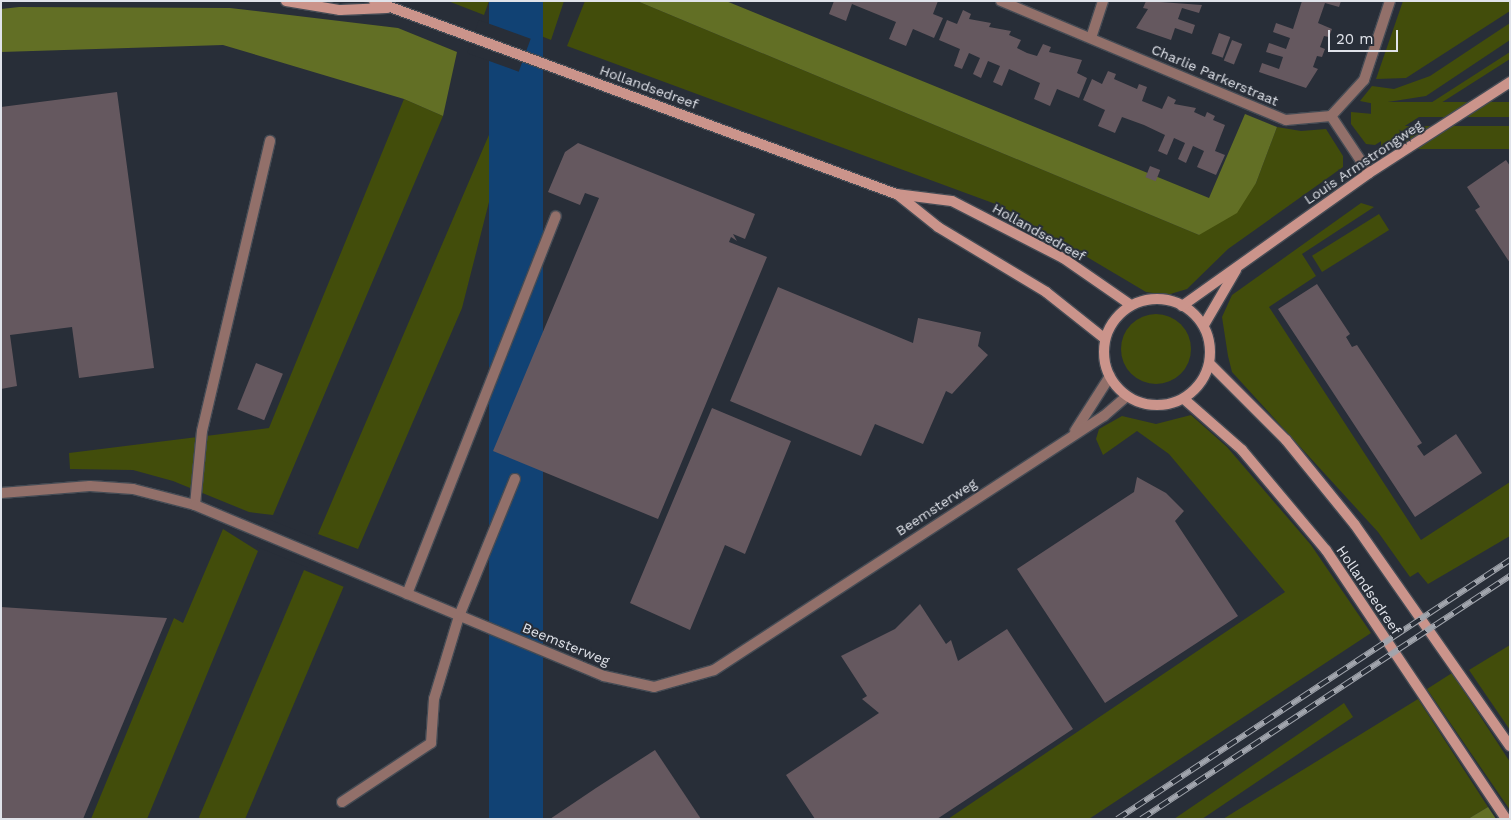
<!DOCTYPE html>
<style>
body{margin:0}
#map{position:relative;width:1511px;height:820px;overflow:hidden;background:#282e38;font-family:"Work Sans",sans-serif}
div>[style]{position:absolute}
.green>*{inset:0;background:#424d0b;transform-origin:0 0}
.round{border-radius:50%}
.forest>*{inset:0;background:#626f25}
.water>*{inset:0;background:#114274;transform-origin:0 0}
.pier>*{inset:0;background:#282e38;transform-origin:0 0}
.building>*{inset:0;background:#65585f;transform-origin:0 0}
.roads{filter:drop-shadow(1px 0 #454b54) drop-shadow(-1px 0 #454b54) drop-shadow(0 1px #454b54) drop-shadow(0 -1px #454b54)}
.lane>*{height:10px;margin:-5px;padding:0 5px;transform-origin:5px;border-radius:5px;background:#92706a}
.street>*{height:10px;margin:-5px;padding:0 5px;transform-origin:5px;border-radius:5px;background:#92706a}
.secondary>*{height:10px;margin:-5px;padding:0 5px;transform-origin:5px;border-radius:5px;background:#cb948b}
.secondary>.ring{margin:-5px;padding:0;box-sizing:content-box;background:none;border:10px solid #cb948b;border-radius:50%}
.rail>*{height:5.5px;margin-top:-2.75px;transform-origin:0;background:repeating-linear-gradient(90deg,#282e38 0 11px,#a1a5ad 0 22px);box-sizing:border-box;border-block:1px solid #a1a5ad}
span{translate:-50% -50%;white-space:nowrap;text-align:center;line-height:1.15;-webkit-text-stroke:4px #282e38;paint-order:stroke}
.street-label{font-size:14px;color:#e0e3ea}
.frame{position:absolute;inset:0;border:2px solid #e0e3ea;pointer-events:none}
.scale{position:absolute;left:1328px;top:30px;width:70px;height:22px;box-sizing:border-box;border:2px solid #e0e3ea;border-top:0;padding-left:6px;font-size:15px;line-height:18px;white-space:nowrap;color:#e0e3ea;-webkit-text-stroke:4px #282e38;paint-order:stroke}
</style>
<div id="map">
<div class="green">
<div style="clip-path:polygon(448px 1px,489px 1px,484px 15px)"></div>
<div style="clip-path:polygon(543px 1px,564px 1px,551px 40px,531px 32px)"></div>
<div style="clip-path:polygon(585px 1px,637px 1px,1199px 235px,1256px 183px,1277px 127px,1301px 131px,1326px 129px,1343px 156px,1343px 167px,1228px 249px,1187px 289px,1167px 295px,1146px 292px,1001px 206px,567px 46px)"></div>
<div style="clip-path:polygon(1403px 1px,1510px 1px,1510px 11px,1406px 78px,1376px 79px)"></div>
<div style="clip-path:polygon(1510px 23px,1510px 40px,1426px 96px,1375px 104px,1360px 101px,1372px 86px,1394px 89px,1430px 76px)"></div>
<div style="clip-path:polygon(1510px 52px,1510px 59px,1375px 145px,1366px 144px,1351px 124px,1351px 112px,1373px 114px,1426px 106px)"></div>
<div style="clip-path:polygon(515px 74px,530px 78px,502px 151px,462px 308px,358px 549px,318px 534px)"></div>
<div style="clip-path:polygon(404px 99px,443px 116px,273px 515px,249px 512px,173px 481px,133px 470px,70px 469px,69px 453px,269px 428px)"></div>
<div style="left:1510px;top:102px;width:15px;height:139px;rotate:90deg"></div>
<div style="left:1510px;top:126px;width:23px;height:129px;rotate:90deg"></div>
<div style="clip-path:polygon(1361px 203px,1374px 207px,1302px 254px,1316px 276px,1269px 307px,1421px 540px,1510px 482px,1510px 536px,1428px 584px,1418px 572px,1410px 577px,1378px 532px,1232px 372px,1228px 356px,1222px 317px,1232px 295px)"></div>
<div style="left:1379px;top:214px;width:19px;height:79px;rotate:58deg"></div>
<div class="round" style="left:1121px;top:314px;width:70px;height:70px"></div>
<div style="clip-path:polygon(1191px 415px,1227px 447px,1311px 545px,1371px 633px,1089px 819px,948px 819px,1285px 592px,1169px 454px,1137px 431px,1103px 455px,1096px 439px,1099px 429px,1122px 416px,1156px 424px)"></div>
<div style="clip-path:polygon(223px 529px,258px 551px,147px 819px,91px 819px,174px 618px,183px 623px)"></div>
<div style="left:304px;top:570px;width:43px;height:269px;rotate:23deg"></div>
<div style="clip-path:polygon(1510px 645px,1510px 730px,1469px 670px)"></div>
<div style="clip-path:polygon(1452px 673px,1510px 762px,1510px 810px,1427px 689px)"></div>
<div style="clip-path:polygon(1418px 699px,1488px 807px,1468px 819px,1223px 819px)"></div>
<div style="clip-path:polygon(1344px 703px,1353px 717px,1202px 819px,1174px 819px)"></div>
</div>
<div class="forest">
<div style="clip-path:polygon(637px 1px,726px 1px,1209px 198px,1245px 114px,1277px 127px,1256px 183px,1237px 213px,1199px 235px)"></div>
<div style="clip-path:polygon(19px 7px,230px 8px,398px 28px,457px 52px,443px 116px,404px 99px,223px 45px,1px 52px,1px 9px)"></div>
<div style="clip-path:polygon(1488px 807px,1496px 819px,1468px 819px)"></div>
</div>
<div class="water">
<div style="left:489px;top:1px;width:54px;height:887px"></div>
</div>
<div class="pier">
<div style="left:479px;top:20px;width:55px;height:35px;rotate:20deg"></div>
<div style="left:268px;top:519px;width:55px;height:30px;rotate:22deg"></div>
</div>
<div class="building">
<div style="clip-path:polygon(834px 1px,938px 1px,933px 14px,943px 18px,934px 38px,913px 29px,906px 46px,889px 39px,896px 22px,852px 4px,846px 21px,829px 14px)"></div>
<div style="clip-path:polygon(1146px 1px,1202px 5px,1199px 13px,1182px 8px,1178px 19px,1195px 25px,1192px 34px,1175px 28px,1171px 40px,1136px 28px,1148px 9px,1143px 8px)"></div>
<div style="clip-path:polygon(1302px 1px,1341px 1px,1339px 7px,1325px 3px,1318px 23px,1332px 29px,1329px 37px,1324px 36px,1320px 47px,1325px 49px,1322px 57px,1317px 56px,1313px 67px,1318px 69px,1306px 88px,1259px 72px,1262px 63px,1279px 69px,1283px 57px,1266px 52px,1269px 43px,1286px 49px,1290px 38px,1273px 32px,1276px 23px,1293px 29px)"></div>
<div style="clip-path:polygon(963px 10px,971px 14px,969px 19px,991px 23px,989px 27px,1011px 31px,1009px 35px,1021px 40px,1017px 48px,1027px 53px,1037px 56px,1043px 44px,1051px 47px,1049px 52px,1082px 60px,1077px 73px,1087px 78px,1079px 98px,1057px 89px,1050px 106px,1034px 99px,1040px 83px,1009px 69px,1002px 86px,993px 82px,1000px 66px,988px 61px,981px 78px,973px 74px,980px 58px,969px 53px,962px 69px,954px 66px,960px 49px,939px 40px,947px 20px,957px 24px)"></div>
<div style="left:1219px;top:33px;width:12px;height:22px;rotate:20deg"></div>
<div style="left:1232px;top:40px;width:11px;height:22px;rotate:22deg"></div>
<div style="clip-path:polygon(1108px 71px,1116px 74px,1114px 79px,1137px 89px,1139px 84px,1147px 87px,1142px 101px,1162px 109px,1168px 96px,1176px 100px,1174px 104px,1196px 108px,1194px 112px,1205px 117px,1207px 112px,1215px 116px,1213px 120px,1225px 125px,1215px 151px,1225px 155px,1216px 175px,1197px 167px,1204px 151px,1193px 146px,1186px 163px,1178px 159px,1185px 143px,1174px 138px,1167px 155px,1158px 151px,1165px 135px,1144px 125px,1122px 117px,1115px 133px,1098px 126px,1105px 110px,1083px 100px,1092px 79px,1102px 84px)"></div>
<div style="clip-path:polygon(117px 92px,154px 368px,79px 378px,72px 327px,10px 335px,17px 386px,1px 389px,1px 107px)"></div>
<div style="clip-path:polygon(578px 143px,755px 214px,745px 239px,733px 234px,737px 241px,731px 237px,729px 242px,767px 257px,658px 519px,493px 451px,599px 198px,585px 193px,580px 205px,548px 192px,565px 152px)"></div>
<div style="clip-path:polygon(1506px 160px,1510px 166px,1510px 263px,1475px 210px,1480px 207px,1467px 187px)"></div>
<div style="left:1150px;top:166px;width:11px;height:12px;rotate:22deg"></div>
<div style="clip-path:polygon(1317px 284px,1350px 334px,1346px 337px,1352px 347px,1357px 345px,1422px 443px,1417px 446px,1424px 456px,1456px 434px,1482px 473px,1415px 517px,1278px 309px)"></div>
<div style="clip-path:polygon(778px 287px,913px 343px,918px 318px,981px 332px,978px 346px,988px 355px,952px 394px,946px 391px,923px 444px,875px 424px,861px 456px,730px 401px)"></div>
<div style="left:256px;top:363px;width:29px;height:50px;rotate:22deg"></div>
<div style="clip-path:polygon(712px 408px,791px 441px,745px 554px,725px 545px,690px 630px,630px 603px)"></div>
<div style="clip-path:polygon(1137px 477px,1166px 493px,1184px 511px,1175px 521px,1238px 616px,1105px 703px,1017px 569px,1134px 492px)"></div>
<div style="clip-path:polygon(920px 604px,946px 644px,951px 640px,958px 661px,1007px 629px,1073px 729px,937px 819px,815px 819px,786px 775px,879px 713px,862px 699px,867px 696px,841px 656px,895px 629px)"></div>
<div style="clip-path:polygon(1px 607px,167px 618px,83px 819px,1px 819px)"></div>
<div style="clip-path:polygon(655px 750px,701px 819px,550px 819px,596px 788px)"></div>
</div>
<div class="roads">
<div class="lane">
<div style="left:195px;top:505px;width:74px;rotate:-84.6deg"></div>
<div style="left:202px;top:431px;width:298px;rotate:-76.8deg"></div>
<div style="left:407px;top:594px;width:406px;rotate:-68.5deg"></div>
<div style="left:342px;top:802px;width:107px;rotate:-33.5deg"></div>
<div style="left:431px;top:743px;width:44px;rotate:-86.1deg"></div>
<div style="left:434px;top:699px;width:87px;rotate:-73.2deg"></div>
<div style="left:459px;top:616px;width:148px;rotate:-67.8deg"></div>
</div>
<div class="street">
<div style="left:1001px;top:1px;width:309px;rotate:22.7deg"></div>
<div style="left:1286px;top:120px;width:45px;rotate:-5.1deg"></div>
<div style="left:1091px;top:38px;width:39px;rotate:-72deg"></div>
<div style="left:1369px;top:173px;width:69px;rotate:-123.7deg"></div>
<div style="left:1331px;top:116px;width:49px;rotate:-47.5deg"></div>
<div style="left:1364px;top:80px;width:83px;rotate:-71.8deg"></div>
<div style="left:1075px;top:431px;width:65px;rotate:-57.5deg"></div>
<div style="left:1px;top:493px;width:89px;rotate:-4.5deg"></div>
<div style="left:90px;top:486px;width:43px;rotate:4deg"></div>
<div style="left:133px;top:489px;width:64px;rotate:14.5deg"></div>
<div style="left:195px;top:505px;width:443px;rotate:22.7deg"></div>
<div style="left:604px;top:676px;width:51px;rotate:12.4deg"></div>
<div style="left:654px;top:687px;width:62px;rotate:-15.8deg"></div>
<div style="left:714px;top:670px;width:465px;rotate:-33.1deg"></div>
<div style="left:1104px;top:416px;width:30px;rotate:-41deg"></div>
</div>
<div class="secondary">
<div style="left:286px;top:1px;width:55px;rotate:9.5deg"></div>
<div style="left:340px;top:10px;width:47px;rotate:-2.4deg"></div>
<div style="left:374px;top:1px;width:557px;rotate:20.29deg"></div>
<div style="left:896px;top:194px;width:56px;rotate:7.1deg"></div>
<div style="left:952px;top:201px;width:125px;rotate:27.2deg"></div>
<div style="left:1063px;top:258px;width:83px;rotate:34.7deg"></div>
<div style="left:897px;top:194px;width:53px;rotate:38.8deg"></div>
<div style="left:938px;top:227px;width:126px;rotate:31deg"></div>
<div style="left:1046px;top:292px;width:75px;rotate:38.5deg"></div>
<div class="ring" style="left:1104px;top:299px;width:96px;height:96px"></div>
<div style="left:1182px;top:306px;width:229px;rotate:-35.4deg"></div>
<div style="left:1369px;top:173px;width:168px;rotate:-32.8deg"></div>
<div style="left:1204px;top:325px;width:64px;rotate:-59.8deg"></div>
<div style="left:1211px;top:365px;width:106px;rotate:45deg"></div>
<div style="left:1286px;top:440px;width:109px;rotate:50.9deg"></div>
<div style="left:1355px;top:525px;width:270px;rotate:55deg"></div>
<div style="left:1184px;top:399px;width:77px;rotate:41.3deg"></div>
<div style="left:1242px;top:450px;width:131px;rotate:50deg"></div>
<div style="left:1326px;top:550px;width:324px;rotate:56.2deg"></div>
</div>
</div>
<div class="rail">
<div style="left:1117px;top:819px;width:471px;rotate:-33.4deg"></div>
<div style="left:1141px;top:819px;width:442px;rotate:-33.4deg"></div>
</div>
<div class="street-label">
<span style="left:1215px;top:75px;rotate:23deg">Charlie Parkerstraat</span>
<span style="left:649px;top:87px;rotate:20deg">Hollandsedreef</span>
<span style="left:1363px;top:162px;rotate:-34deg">Louis Armstrongweg</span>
<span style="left:1039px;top:232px;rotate:29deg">Hollandsedreef</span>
<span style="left:936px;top:507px;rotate:-33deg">Beemsterweg</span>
<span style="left:1369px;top:590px;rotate:56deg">Hollandsedreef</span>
<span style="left:566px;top:644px;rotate:22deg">Beemsterweg</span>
</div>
<div class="frame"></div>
<div class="scale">20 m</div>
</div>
